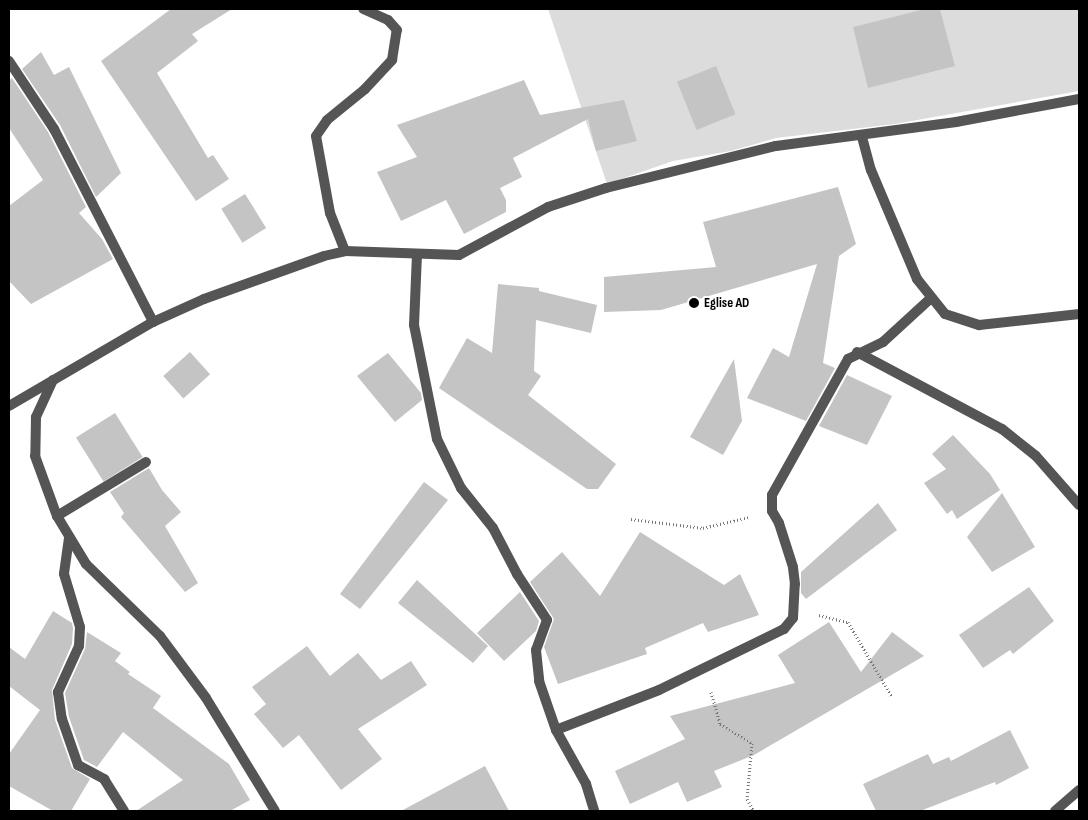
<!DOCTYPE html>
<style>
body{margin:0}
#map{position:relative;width:1088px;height:820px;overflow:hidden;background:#fff;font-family:"Sofia Sans Condensed",sans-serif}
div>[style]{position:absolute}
.green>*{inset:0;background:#dcdcdc}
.building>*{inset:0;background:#c4c4c4;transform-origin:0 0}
.path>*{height:3px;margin-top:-1.5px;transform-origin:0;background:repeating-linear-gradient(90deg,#777 0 1px,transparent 0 3.5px)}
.minor>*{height:10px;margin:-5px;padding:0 5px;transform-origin:5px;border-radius:5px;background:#555}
.dots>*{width:14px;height:14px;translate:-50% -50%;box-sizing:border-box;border:2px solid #fff;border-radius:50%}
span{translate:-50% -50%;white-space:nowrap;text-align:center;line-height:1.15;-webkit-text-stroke:4px #fff;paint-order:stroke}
.poi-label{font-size:14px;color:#000;font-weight:700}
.left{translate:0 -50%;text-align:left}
.frame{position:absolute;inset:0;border:10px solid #000;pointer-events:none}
</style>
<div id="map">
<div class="green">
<div style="clip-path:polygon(548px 9px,1079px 9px,1079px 91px,895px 124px,776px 138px,731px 151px,673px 161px,607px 184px)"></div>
</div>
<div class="building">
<div style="clip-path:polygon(171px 9px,232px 9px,192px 34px,198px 41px,157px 73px,208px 158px,213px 155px,229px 179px,196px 201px,101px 61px)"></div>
<div style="clip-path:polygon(925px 9px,940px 9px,955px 66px,868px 88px,853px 27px)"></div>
<div style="clip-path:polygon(41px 52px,54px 75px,69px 67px,121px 173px,96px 197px,60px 125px,22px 69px)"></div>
<div style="left:716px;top:66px;width:52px;height:42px;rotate:68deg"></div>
<div style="clip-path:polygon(12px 78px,48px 132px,86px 207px,79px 213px,102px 239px,113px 259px,31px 304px,9px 281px,9px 206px,43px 180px,9px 128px,9px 81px)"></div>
<div style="clip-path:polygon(524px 80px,540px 115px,624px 100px,637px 141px,596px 151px,588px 119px,513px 158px,522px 177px,500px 188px,506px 200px,506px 212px,464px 234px,446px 200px,401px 221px,377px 172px,417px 157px,397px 125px)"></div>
<div style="clip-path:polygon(838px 187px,856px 244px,839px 256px,823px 363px,835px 368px,806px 421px,747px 398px,773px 348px,789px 357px,817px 264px,661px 310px,604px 312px,604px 277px,716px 267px,703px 222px)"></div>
<div style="left:245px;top:194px;width:40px;height:28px;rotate:58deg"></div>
<div style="clip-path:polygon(498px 284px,539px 288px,539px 291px,597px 305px,591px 333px,536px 320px,534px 371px,541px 376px,528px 395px,616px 464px,598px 489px,587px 489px,439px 388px,467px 338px,492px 353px)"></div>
<div style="left:190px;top:352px;width:30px;height:36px;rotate:48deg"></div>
<div style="clip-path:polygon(388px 353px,421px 393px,422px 400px,395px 422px,357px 376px)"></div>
<div style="clip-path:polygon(734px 359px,742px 421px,723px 455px,690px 437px)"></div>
<div style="clip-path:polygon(847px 375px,892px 396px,867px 445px,819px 426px)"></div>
<div style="left:115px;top:413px;width:52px;height:46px;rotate:58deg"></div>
<div style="clip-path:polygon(953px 435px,990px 474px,1000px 490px,957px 519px,952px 510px,947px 514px,924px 483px,946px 469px,932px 454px)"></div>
<div style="clip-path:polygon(149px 468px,162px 490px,181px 512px,165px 526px,198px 583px,185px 592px,121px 517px,124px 513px,110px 492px)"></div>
<div style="clip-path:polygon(424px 482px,448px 500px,360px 609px,340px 594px)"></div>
<div style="clip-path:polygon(1002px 493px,1035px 547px,992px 572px,967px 537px)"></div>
<div style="clip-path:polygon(878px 503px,897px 530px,806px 599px,801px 593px,801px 572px)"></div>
<div style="clip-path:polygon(640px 532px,724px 585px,740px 574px,759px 615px,708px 632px,703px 623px,645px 648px,647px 654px,558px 684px,544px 647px,554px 619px,530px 582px,562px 552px,600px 596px)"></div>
<div style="clip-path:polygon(417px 580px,488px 646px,473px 663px,398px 603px)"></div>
<div style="clip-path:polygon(1029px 587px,1054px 621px,1013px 654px,1010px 650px,983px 668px,959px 635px)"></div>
<div style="clip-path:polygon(520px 592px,539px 621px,536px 631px,504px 661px,477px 633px)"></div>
<div style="clip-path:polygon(53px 611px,72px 623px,73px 628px,72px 644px,52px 690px,55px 720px,72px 768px,90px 779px,71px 811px,53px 811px,9px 786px,9px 754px,40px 710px,9px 686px,9px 647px,25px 659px)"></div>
<div style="clip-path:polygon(829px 622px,861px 672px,892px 632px,924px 656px,754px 755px,714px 771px,722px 787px,687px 802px,678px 782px,630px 804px,615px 771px,685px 739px,670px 716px,795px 683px,778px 655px)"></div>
<div style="clip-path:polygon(87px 632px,121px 653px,115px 661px,130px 672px,128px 674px,161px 696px,153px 708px,229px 764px,250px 800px,230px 811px,136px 811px,183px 780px,123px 732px,97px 767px,84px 760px,69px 717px,65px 693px,85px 649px)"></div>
<div style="clip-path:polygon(307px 646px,330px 676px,358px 653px,381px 680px,411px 661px,427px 685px,358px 729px,382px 759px,341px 790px,299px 735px,283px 748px,254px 714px,266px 704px,252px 687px)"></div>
<div style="clip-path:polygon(1010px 730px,1029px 768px,996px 785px,995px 782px,920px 811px,876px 811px,863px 784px,928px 754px,933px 764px,949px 757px,951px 761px)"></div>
<div style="clip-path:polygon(485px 766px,509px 811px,401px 811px)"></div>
</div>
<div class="path">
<div style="left:631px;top:519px;width:73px;rotate:7.1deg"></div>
<div style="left:703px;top:528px;width:47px;rotate:-13.4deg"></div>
<div style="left:819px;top:615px;width:30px;rotate:14deg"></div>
<div style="left:848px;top:622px;width:87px;rotate:59.6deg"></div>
<div style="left:711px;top:692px;width:33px;rotate:74deg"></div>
<div style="left:720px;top:724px;width:37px;rotate:31deg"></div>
<div style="left:752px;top:743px;width:56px;rotate:95.1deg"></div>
<div style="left:747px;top:799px;width:14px;rotate:60deg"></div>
</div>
<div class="minor">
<div style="left:9px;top:61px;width:82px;rotate:56.5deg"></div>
<div style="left:54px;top:129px;width:217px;rotate:62.8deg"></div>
<div style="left:862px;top:137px;width:34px;rotate:75deg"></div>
<div style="left:871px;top:170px;width:118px;rotate:67.1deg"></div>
<div style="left:917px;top:279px;width:45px;rotate:51.3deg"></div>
<div style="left:945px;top:314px;width:36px;rotate:18deg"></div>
<div style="left:979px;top:325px;width:101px;rotate:-6.3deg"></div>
<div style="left:345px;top:251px;width:41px;rotate:-111.5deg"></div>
<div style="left:330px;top:213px;width:78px;rotate:-100.3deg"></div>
<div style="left:316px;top:136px;width:19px;rotate:-55deg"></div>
<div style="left:327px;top:120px;width:49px;rotate:-39.2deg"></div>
<div style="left:365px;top:89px;width:40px;rotate:-47deg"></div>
<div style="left:392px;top:60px;width:30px;rotate:-81deg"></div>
<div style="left:397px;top:30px;width:13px;rotate:-132deg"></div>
<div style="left:388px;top:20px;width:27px;rotate:-156deg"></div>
<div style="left:417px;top:254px;width:71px;rotate:92.4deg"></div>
<div style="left:414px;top:325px;width:116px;rotate:78.6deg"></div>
<div style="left:437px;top:439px;width:55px;rotate:63.9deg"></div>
<div style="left:461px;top:488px;width:51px;rotate:51.3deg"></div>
<div style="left:493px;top:528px;width:52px;rotate:62.4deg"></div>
<div style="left:517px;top:574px;width:55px;rotate:56.9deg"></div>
<div style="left:547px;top:620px;width:32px;rotate:110deg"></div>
<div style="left:536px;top:650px;width:31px;rotate:84deg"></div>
<div style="left:539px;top:681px;width:52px;rotate:70.9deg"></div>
<div style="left:556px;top:730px;width:62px;rotate:60.9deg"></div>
<div style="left:586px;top:784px;width:28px;rotate:73deg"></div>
<div style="left:857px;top:352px;width:164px;rotate:28deg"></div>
<div style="left:1002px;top:429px;width:43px;rotate:38.5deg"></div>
<div style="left:1036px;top:456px;width:65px;rotate:48.7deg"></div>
<div style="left:53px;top:380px;width:41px;rotate:114.7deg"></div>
<div style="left:36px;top:417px;width:39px;rotate:91deg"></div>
<div style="left:35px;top:456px;width:64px;rotate:69.9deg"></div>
<div style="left:57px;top:516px;width:56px;rotate:58.9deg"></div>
<div style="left:86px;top:564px;width:103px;rotate:44.2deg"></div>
<div style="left:160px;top:636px;width:77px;rotate:53.4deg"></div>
<div style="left:206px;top:698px;width:132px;rotate:58.6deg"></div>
<div style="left:9px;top:406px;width:167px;rotate:-30.3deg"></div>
<div style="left:153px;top:322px;width:56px;rotate:-24.3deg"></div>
<div style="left:204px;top:299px;width:127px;rotate:-19.7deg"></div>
<div style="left:324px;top:256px;width:22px;rotate:-13deg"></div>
<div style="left:345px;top:251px;width:114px;rotate:2deg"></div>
<div style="left:459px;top:255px;width:101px;rotate:-28.3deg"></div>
<div style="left:548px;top:207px;width:61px;rotate:-18.1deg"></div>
<div style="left:606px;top:188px;width:175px;rotate:-13.9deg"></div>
<div style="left:776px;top:146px;width:182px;rotate:-7.6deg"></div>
<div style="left:956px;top:122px;width:125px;rotate:-10.6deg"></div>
<div style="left:57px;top:516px;width:104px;rotate:-31.2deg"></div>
<div style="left:69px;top:538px;width:36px;rotate:98deg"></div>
<div style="left:64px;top:574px;width:55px;rotate:73.2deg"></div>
<div style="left:80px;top:627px;width:19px;rotate:93deg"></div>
<div style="left:79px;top:646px;width:51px;rotate:114.5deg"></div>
<div style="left:58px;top:692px;width:27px;rotate:82deg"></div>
<div style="left:62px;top:719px;width:49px;rotate:70.8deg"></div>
<div style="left:78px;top:765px;width:30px;rotate:28deg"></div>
<div style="left:104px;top:779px;width:38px;rotate:58deg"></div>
<div style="left:556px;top:730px;width:110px;rotate:-21.2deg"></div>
<div style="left:659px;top:690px;width:139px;rotate:-26deg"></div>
<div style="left:784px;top:629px;width:14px;rotate:-51deg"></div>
<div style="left:793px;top:618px;width:34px;rotate:-87deg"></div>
<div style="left:795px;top:584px;width:17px;rotate:-97deg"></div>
<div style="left:793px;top:567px;width:46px;rotate:-107.7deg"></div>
<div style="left:779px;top:523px;width:14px;rotate:-120deg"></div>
<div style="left:772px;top:511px;width:16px;rotate:-90deg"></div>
<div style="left:772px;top:495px;width:156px;rotate:-60.8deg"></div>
<div style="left:848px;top:359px;width:39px;rotate:-26deg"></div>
<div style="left:883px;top:342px;width:64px;rotate:-42.5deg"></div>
<div style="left:1055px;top:811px;width:32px;rotate:-41deg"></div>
</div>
<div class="dots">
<div style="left:694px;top:303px;background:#000"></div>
</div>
<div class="poi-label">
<span class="left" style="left:704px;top:303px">Eglise AD</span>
</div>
<div class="frame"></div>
</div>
